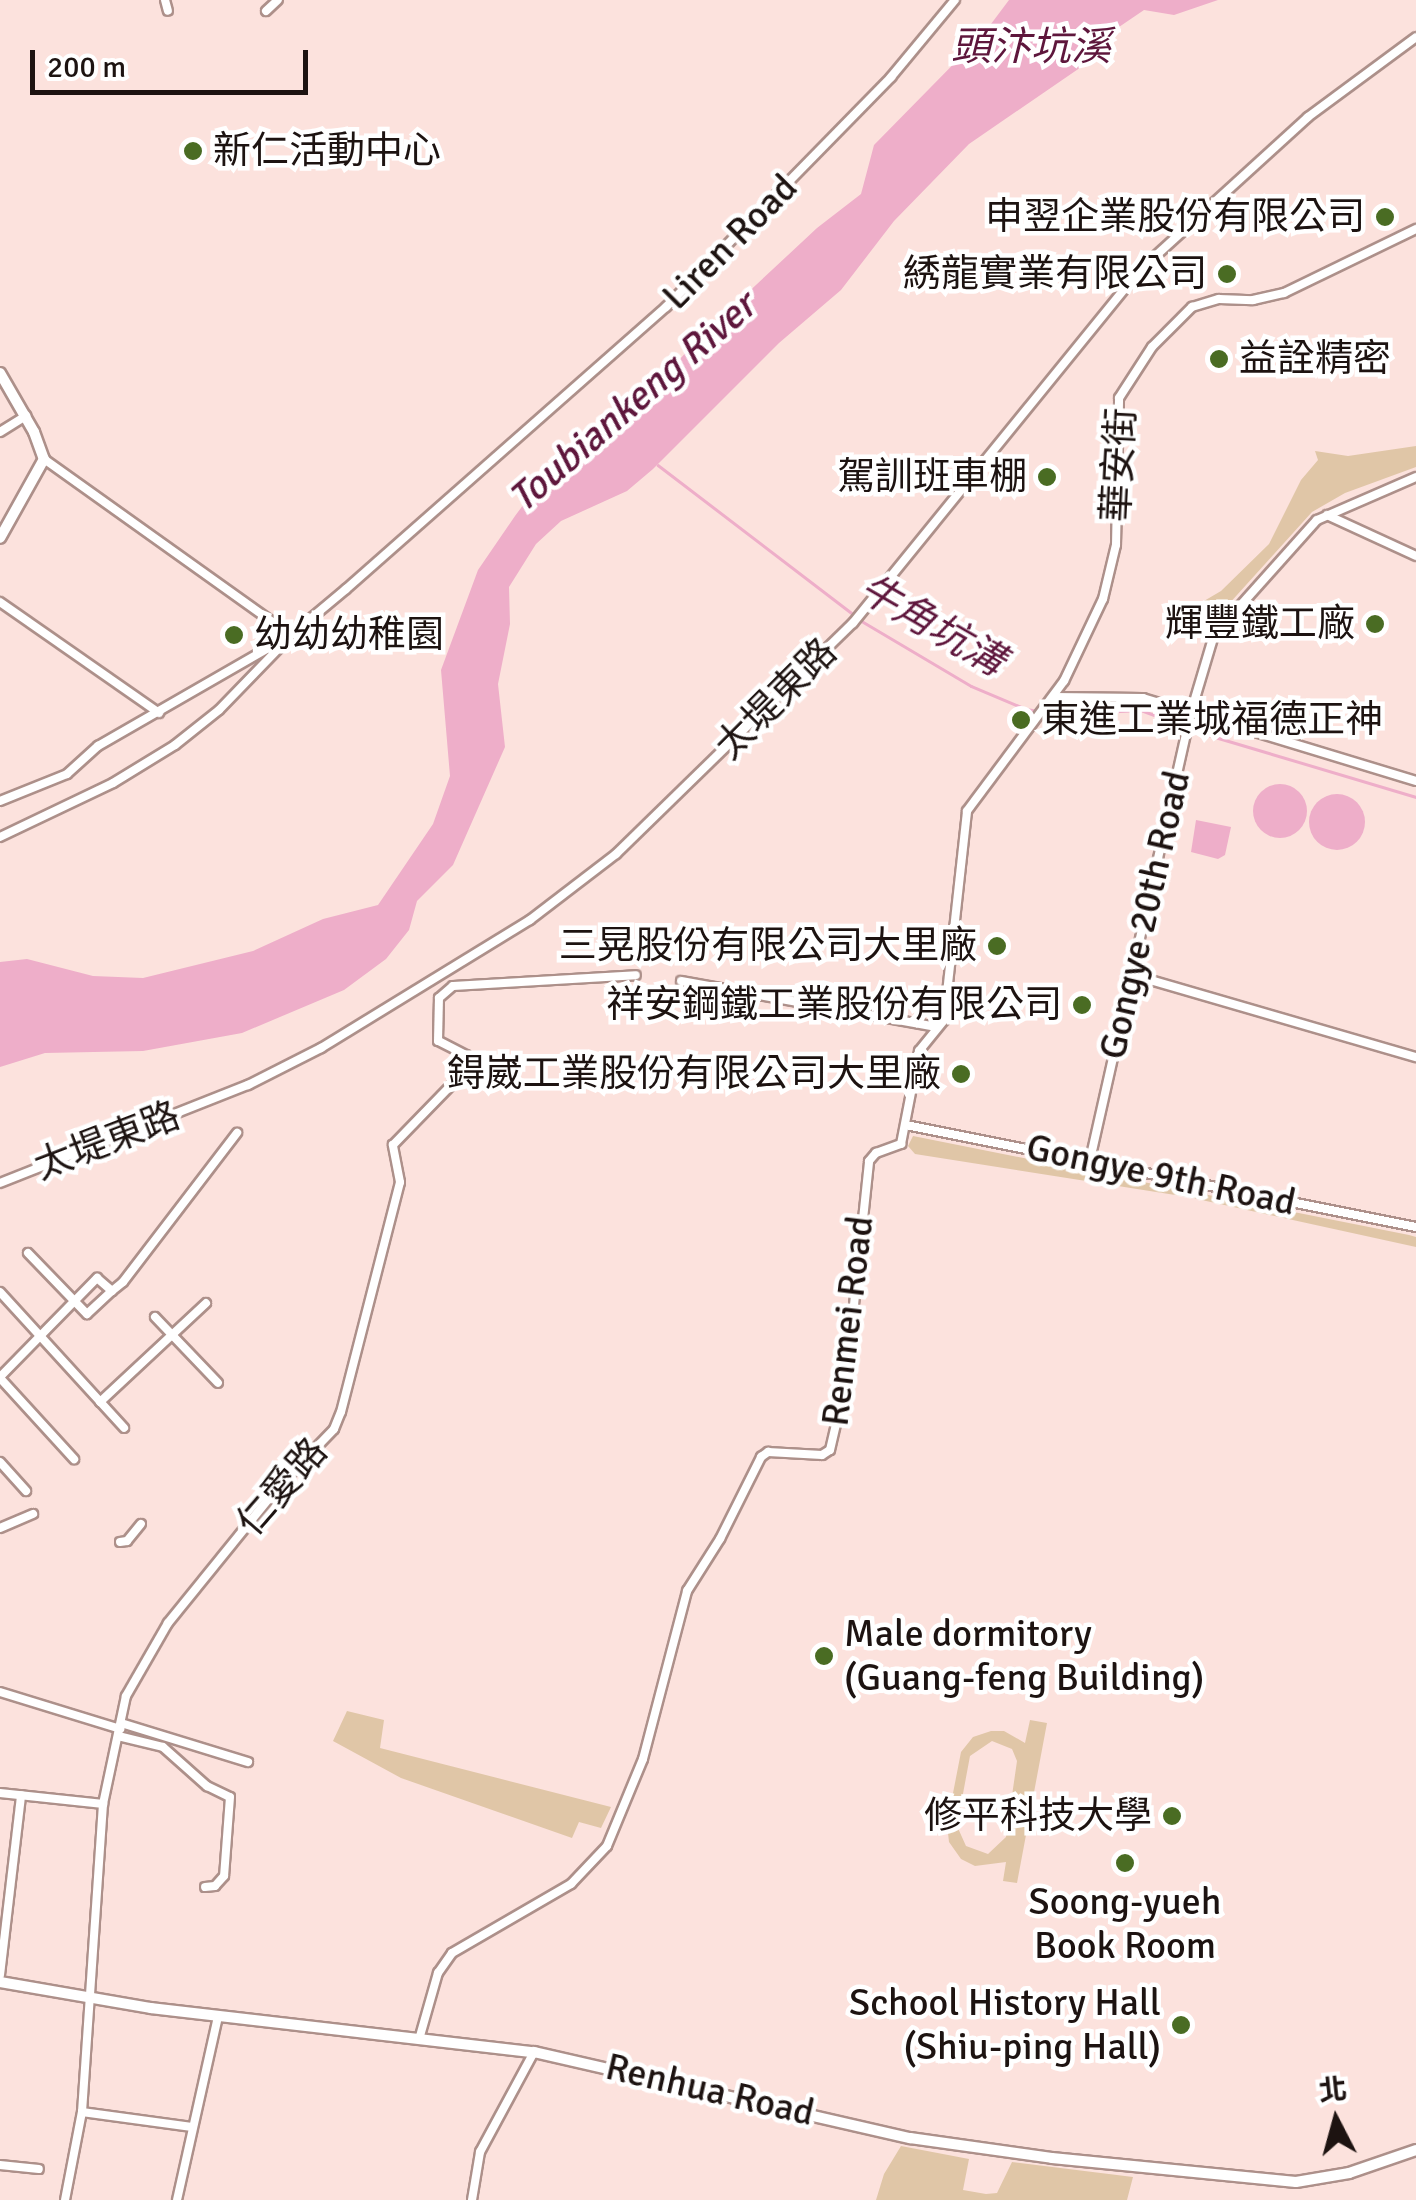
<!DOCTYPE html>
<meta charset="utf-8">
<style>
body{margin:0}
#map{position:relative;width:1416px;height:2200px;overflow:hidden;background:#fce2dd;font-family:Signika,"Noto Sans TC",sans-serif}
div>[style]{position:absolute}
.green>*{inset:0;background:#e0c6a7}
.water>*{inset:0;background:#eeaec9}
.round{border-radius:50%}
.stream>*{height:2.5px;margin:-1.25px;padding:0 1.25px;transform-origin:1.25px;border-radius:1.25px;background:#eeaec9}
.roads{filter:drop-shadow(2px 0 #ad908a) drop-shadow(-2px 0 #ad908a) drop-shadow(0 2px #ad908a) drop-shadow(0 -2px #ad908a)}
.street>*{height:8px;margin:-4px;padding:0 4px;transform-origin:4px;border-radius:4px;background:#fff}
.secondary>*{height:10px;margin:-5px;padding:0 5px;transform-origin:5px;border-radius:5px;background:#fff}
.dots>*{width:28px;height:28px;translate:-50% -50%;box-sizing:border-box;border:5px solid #fff;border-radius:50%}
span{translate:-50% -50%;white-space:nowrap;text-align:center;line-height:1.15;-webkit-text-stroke:9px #fff;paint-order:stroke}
.poi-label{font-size:38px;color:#1d1311}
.left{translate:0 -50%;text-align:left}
.right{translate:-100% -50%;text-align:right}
.street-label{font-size:38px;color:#1d1311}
.water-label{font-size:40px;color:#5e163c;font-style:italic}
.north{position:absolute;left:1286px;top:2070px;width:100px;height:100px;-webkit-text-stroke:8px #fff;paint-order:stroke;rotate:354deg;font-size:28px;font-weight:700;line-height:40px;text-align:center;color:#1d1311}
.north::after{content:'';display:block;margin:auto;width:35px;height:45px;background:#1d1311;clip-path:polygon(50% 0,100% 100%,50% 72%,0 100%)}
.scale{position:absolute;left:30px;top:50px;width:278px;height:45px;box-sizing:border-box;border:5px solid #1d1311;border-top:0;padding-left:12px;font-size:30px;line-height:35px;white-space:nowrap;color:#1d1311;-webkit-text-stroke:8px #fff;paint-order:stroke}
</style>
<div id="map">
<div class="green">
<div style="clip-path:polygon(1416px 446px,1416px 467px,1345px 493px,1312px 512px,1209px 626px,1175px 618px,1221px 591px,1269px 544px,1301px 480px,1318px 460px,1315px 451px,1348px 456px)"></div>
<div style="clip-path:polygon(913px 1136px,1409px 1235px,1416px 1237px,1416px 1247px,1188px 1197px,915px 1154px,908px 1146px)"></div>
<div style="clip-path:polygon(347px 1711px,384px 1720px,380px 1748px,611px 1807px,601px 1828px,579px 1822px,572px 1838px,401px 1778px,333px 1741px)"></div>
<div style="clip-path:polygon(evenodd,1030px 1720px,1047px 1723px,1017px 1883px,1003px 1881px,1006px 1862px,975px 1866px,961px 1859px,949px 1842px,947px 1824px,961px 1752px,973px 1737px,991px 1731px,1004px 1731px,1025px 1743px,1030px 1720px,992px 1741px,1012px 1749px,1017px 1761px,1006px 1837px,988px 1854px,966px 1846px,957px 1826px,970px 1756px,992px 1741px)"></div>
<div style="clip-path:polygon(901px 2146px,969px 2159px,963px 2190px,986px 2194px,997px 2193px,1012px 2162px,1133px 2177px,1127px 2200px,876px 2200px,884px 2174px)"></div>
</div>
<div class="water">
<div style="clip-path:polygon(1009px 0,1218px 0,1174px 15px,1144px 10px,1119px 27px,1103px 52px,969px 144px,894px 221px,841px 290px,779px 343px,653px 469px,627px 491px,561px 521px,536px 544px,509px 587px,510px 624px,498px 684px,505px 747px,453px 865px,417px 901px,409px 930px,386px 959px,344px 990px,242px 1033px,143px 1051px,45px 1053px,0 1067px,0 962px,27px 959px,93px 976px,143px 978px,253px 951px,323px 919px,378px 905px,433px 824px,450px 776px,441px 670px,478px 570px,515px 516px,541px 481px,620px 426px,697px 340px,817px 228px,861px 194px,874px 145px,985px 32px)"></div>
<div class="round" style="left:1253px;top:784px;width:54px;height:54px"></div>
<div class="round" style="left:1309px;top:794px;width:56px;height:56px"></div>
<div style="clip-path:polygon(1196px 820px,1231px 827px,1225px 855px,1218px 859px,1191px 852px)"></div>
</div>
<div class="stream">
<div style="left:658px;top:465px;width:247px;rotate:37.4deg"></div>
<div style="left:860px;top:620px;width:129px;rotate:30.7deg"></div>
<div style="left:971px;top:686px;width:60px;rotate:22.7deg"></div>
<div style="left:1026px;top:709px;width:30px;rotate:9deg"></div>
<div style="left:1056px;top:714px;width:85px;rotate:-2.7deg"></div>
<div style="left:1141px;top:710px;width:68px;rotate:20.6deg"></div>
<div style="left:1205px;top:734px;width:220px;rotate:16.6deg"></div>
</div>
<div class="roads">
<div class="street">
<div style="left:165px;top:0;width:11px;rotate:75deg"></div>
<div style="left:266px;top:11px;width:16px;rotate:-43deg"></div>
<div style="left:0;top:432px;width:31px;rotate:-32deg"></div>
<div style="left:44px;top:459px;width:303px;rotate:35.5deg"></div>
<div style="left:1327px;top:515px;width:98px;rotate:24.7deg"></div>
<div style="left:0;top:602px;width:194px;rotate:34.9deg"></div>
<div style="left:1053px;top:697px;width:90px;rotate:0.6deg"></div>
<div style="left:1143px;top:698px;width:285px;rotate:16.9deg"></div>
<div style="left:0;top:801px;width:72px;rotate:-21.9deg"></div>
<div style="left:67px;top:774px;width:42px;rotate:-42.1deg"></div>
<div style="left:98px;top:746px;width:223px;rotate:-29.9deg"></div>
<div style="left:291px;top:635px;width:72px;rotate:-39.9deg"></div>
<div style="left:346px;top:589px;width:427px;rotate:-41.4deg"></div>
<div style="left:666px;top:307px;width:322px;rotate:-45.6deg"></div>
<div style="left:891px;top:77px;width:100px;rotate:-50.3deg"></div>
<div style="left:0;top:837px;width:125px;rotate:-25.5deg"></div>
<div style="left:113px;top:783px;width:73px;rotate:-31.5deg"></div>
<div style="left:175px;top:745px;width:56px;rotate:-38.5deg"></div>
<div style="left:219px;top:710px;width:95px;rotate:-45.9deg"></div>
<div style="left:1133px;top:975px;width:295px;rotate:16.2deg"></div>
<div style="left:681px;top:981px;width:260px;rotate:10.2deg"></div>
<div style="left:906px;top:1125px;width:520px;rotate:11.31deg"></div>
<div style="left:1090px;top:1160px;width:459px;rotate:-77.3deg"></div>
<div style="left:1191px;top:712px;width:80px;rotate:-73.4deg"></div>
<div style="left:1214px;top:635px;width:154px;rotate:-48.2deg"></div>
<div style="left:1317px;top:520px;width:108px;rotate:-23.5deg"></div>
<div style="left:0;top:1183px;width:267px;rotate:-21.6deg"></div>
<div style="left:248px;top:1085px;width:82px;rotate:-26.9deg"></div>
<div style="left:321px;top:1048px;width:245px;rotate:-31.5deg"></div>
<div style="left:530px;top:920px;width:108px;rotate:-37.5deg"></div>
<div style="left:616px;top:854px;width:331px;rotate:-44.3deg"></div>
<div style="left:853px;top:623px;width:455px;rotate:-50.9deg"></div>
<div style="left:1140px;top:270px;width:227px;rotate:-42.3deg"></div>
<div style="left:1308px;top:117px;width:134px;rotate:-36.5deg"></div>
<div style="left:28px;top:1253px;width:85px;rotate:46deg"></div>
<div style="left:87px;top:1314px;width:34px;rotate:-43deg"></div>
<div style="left:0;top:1292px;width:184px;rotate:47.6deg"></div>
<div style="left:155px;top:1317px;width:91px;rotate:46.3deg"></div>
<div style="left:0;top:1377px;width:139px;rotate:-45.6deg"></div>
<div style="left:97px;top:1278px;width:20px;rotate:41deg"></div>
<div style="left:112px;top:1291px;width:14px;rotate:-39deg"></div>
<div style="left:123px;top:1282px;width:188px;rotate:-52.6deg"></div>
<div style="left:0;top:1378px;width:110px;rotate:47.6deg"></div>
<div style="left:100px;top:1402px;width:145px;rotate:-43deg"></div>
<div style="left:0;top:1462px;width:39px;rotate:48deg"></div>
<div style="left:0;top:1528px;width:36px;rotate:-23deg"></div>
<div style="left:120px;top:1542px;width:7px;rotate:-8deg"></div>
<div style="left:127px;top:1541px;width:22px;rotate:-51deg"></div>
<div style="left:0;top:1692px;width:126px;rotate:17.1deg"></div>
<div style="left:121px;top:1723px;width:133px;rotate:17.1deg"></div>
<div style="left:118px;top:1736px;width:46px;rotate:13.7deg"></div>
<div style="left:163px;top:1747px;width:59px;rotate:41.6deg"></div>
<div style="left:207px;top:1786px;width:25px;rotate:26deg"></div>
<div style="left:230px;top:1797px;width:79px;rotate:94.3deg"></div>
<div style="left:224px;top:1876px;width:13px;rotate:132deg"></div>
<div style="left:215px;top:1886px;width:10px;rotate:174deg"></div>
<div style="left:0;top:1793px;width:104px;rotate:6.1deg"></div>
<div style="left:0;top:1975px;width:181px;rotate:-83.3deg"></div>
<div style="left:420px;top:2036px;width:66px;rotate:-74.1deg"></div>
<div style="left:438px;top:1973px;width:24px;rotate:-55deg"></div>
<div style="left:452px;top:1953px;width:138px;rotate:-30.1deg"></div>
<div style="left:571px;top:1884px;width:52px;rotate:-46.5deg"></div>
<div style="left:607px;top:1846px;width:94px;rotate:-67.5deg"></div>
<div style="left:643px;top:1759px;width:174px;rotate:-75.3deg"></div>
<div style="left:687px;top:1591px;width:62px;rotate:-57.6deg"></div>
<div style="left:720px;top:1539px;width:92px;rotate:-63.4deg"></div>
<div style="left:761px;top:1457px;width:9px;rotate:-36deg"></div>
<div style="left:768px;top:1452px;width:54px;rotate:3.2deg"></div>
<div style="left:822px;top:1455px;width:9px;rotate:-32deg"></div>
<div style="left:830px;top:1450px;width:71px;rotate:-76.9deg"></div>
<div style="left:846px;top:1381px;width:221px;rotate:-84deg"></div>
<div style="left:869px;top:1161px;width:11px;rotate:-49deg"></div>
<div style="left:876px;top:1153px;width:27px;rotate:-20deg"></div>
<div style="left:901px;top:1144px;width:95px;rotate:-79deg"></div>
<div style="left:919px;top:1051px;width:40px;rotate:-51deg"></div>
<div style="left:944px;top:1020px;width:210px;rotate:-83.7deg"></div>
<div style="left:967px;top:811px;width:162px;rotate:-53.3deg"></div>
<div style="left:1064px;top:681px;width:91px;rotate:-64.6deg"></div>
<div style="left:1103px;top:599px;width:56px;rotate:-76.5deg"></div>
<div style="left:1116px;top:545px;width:147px;rotate:-88.8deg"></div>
<div style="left:1119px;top:398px;width:61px;rotate:-57.1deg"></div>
<div style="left:1152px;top:347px;width:57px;rotate:-45deg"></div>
<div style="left:1192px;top:307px;width:28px;rotate:-17deg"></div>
<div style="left:1219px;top:299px;width:34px;rotate:2deg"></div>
<div style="left:1253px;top:300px;width:32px;rotate:-13deg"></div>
<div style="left:1284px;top:293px;width:147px;rotate:-25.9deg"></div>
<div style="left:82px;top:2112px;width:111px;rotate:7.8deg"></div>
<div style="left:0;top:2165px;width:39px;rotate:6deg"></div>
<div style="left:65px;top:2200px;width:90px;rotate:-79.1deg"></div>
<div style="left:82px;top:2112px;width:309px;rotate:-86.1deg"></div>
<div style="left:103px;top:1804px;width:110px;rotate:-78deg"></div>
<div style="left:126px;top:1696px;width:84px;rotate:-60.1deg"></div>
<div style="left:168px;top:1623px;width:176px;rotate:-51deg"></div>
<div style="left:279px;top:1486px;width:79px;rotate:-46deg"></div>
<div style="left:334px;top:1429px;width:18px;rotate:-68deg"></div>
<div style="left:341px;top:1412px;width:237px;rotate:-75.6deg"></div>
<div style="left:400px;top:1182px;width:38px;rotate:-101deg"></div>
<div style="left:393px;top:1145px;width:107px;rotate:-45.8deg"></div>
<div style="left:468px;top:1068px;width:13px;rotate:-99deg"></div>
<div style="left:466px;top:1055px;width:31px;rotate:-153deg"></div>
<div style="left:438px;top:1041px;width:43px;rotate:-88.7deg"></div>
<div style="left:439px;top:998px;width:18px;rotate:-41deg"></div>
<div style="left:453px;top:986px;width:183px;rotate:-3.4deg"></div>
<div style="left:177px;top:2200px;width:189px;rotate:-77.4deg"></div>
<div style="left:472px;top:2200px;width:49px;rotate:-80.5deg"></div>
<div style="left:480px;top:2152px;width:114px;rotate:-61.6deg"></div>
</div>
<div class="secondary">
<div style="left:0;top:373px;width:68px;rotate:60deg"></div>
<div style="left:34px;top:432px;width:29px;rotate:70deg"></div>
<div style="left:44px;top:459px;width:90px;rotate:119.1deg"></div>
<div style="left:0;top:1982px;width:153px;rotate:9.8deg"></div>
<div style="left:151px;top:2008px;width:386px;rotate:6.6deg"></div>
<div style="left:534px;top:2052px;width:386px;rotate:12.9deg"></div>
<div style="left:910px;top:2138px;width:143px;rotate:8deg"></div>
<div style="left:1052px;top:2158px;width:245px;rotate:5.6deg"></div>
<div style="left:1296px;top:2182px;width:54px;rotate:-9.6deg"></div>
<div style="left:1349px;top:2173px;width:71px;rotate:-18.9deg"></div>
</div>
</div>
<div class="dots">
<div style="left:193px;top:151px;background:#4a6c23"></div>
<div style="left:1385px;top:217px;background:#4a6c23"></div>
<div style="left:1227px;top:274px;background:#4a6c23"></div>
<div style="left:1219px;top:359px;background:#4a6c23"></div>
<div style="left:1047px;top:477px;background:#4a6c23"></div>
<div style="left:1375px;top:624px;background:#4a6c23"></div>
<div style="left:234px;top:635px;background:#4a6c23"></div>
<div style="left:1021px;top:720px;background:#4a6c23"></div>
<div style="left:997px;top:946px;background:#4a6c23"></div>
<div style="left:1082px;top:1005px;background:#4a6c23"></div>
<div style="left:961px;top:1074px;background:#4a6c23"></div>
<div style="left:824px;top:1656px;background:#4a6c23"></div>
<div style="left:1172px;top:1816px;background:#4a6c23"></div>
<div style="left:1125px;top:1863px;background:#4a6c23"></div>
<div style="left:1181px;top:2025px;background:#4a6c23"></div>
</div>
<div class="poi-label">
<span class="left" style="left:213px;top:151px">新仁活動中心</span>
<span class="right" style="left:1365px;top:217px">申翌企業股份有限公司</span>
<span class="right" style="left:1207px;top:274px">綉龍實業有限公司</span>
<span class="left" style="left:1239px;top:359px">益詮精密</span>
<span class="right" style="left:1027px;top:477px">駕訓班車棚</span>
<span class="right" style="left:1355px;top:624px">輝豐鐵工廠</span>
<span class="left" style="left:254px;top:635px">幼幼幼稚園</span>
<span class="left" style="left:1041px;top:720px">東進工業城福德正神</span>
<span class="right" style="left:977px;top:946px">三晃股份有限公司大里廠</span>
<span class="right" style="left:1062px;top:1005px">祥安鋼鐵工業股份有限公司</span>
<span class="right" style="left:941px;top:1074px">鍀崴工業股份有限公司大里廠</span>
<span class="left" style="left:844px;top:1656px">Male dormitory<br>(Guang-feng Building)</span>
<span class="right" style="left:1152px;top:1816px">修平科技大學</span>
<span style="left:1125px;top:1924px">Soong-yueh<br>Book Room</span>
<span class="right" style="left:1161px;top:2025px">School History Hall<br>(Shiu-ping Hall)</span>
</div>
<div class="street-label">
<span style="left:730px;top:242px;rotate:-45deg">Liren Road</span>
<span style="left:1119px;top:465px;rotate:-87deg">華安街</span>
<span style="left:776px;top:699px;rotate:-45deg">太堤東路</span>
<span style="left:1145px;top:915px;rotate:-77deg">Gongye 20th Road</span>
<span style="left:107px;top:1141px;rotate:-21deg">太堤東路</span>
<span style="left:1161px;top:1175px;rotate:12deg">Gongye 9th Road</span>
<span style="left:848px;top:1321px;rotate:-83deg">Renmei Road</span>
<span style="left:282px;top:1487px;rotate:-49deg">仁愛路</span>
<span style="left:710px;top:2090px;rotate:13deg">Renhua Road</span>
</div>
<div class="water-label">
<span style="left:1031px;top:47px">頭汴坑溪</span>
<span style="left:632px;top:402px;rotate:-41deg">Toubiankeng River</span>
<span style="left:932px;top:625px;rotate:30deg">牛角坑溝</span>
</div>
<div class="north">北</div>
<div class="scale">200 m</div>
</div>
